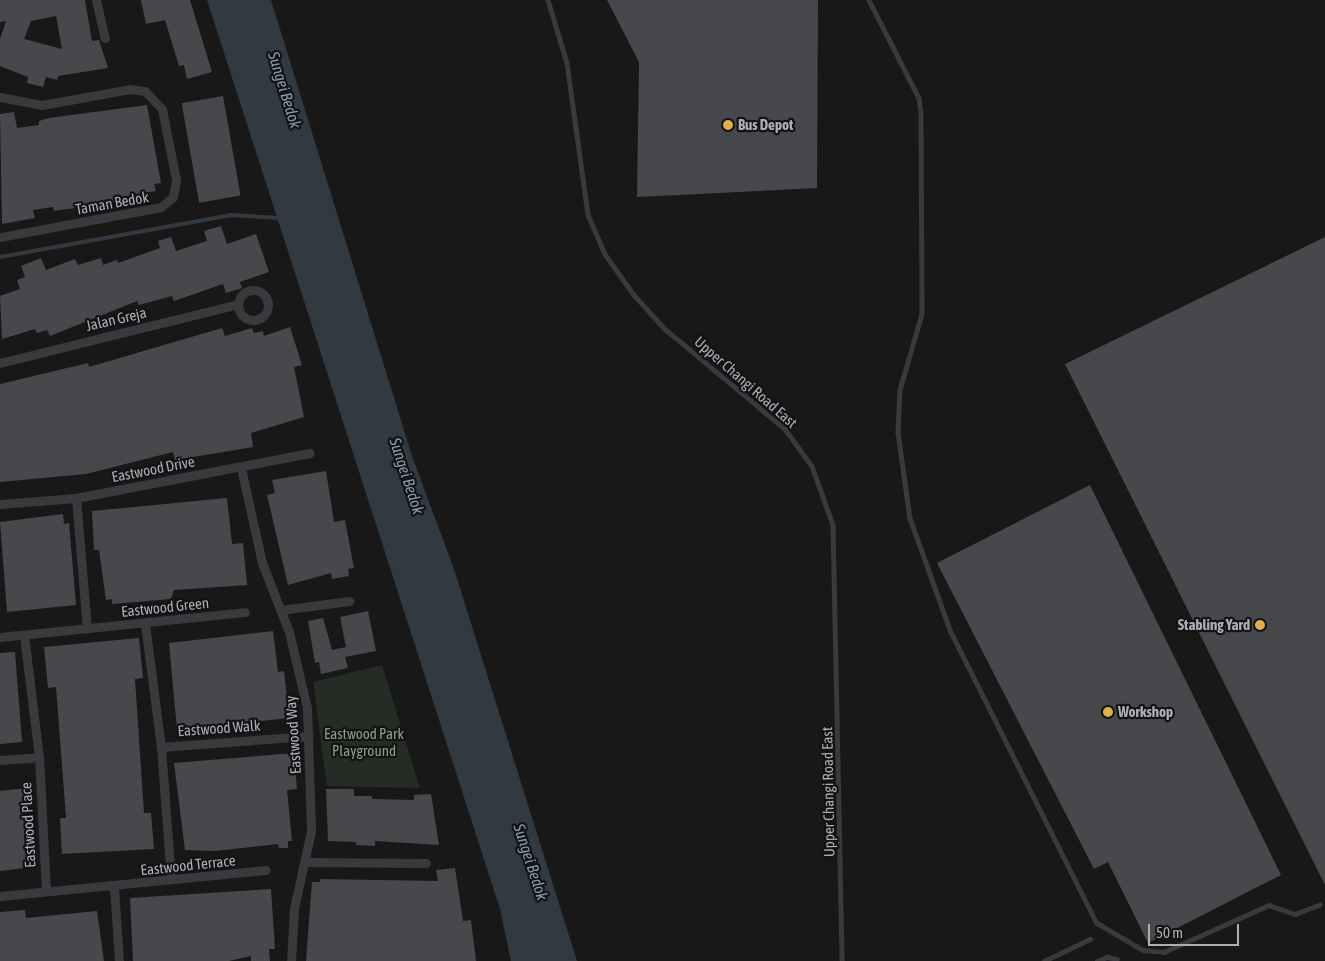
<!DOCTYPE html>
<style>
body{margin:0}
#map{position:relative;width:1325px;height:961px;overflow:hidden;background:#181819;font-family:"Asap Condensed",sans-serif}
div>[style]{position:absolute}
.green>*{inset:0;background:#242c25}
.water>*{inset:0;background:#323a41}
.stream>*{height:4px;margin:-2px;padding:0 2px;transform-origin:2px;border-radius:2px;background:#323a41}
.building>*{inset:0;background:#47484c;transform-origin:0 0}
.service>*{height:4.5px;margin:-2.25px;padding:0 2.25px;transform-origin:2.25px;border-radius:2.25px;background:#393a3e}
.minor>*{height:9px;margin:-4.5px;padding:0 4.5px;transform-origin:4.5px;border-radius:4.5px;background:#393a3e}
.minor>.ring{margin:-4.5px;padding:0;box-sizing:content-box;background:none;border:9px solid #393a3e;border-radius:50%}
.dots>*{width:14px;height:14px;translate:-50% -50%;box-sizing:border-box;border:2px solid #131314;border-radius:50%}
span{translate:-50% -50%;white-space:nowrap;text-align:center;line-height:1.15;-webkit-text-stroke:4.5px #131314;paint-order:stroke}
.poi-label{font-size:15px;color:#abafb8;font-weight:700}
.left{translate:0 -50%;text-align:left}
.right{translate:-100% -50%;text-align:right}
.street-label{font-size:15px;color:#abafb8}
.park-label{font-size:15px;color:#84a186}
.water-label{font-size:16px;color:#869baf;font-style:italic}
.scale{position:absolute;left:1148px;top:924px;width:91px;height:22px;box-sizing:border-box;border:2px solid #abafb8;border-top:0;padding-left:6px;font-size:15px;line-height:18px;white-space:nowrap;color:#abafb8;-webkit-text-stroke:4px #131314;paint-order:stroke}
</style>
<div id="map">
<div class="green">
<div style="clip-path:polygon(382px 665px,420px 788px,327px 786px,313px 682px)"></div>
</div>
<div class="water">
<div style="clip-path:polygon(207px 0,271px 0,412px 456px,454px 569px,577px 961px,511px 961px,500px 909px)"></div>
</div>
<div class="stream">
<div style="left:0;top:257px;width:234px;rotate:-10.3deg"></div>
<div style="left:230px;top:215px;width:49px;rotate:3.5deg"></div>
</div>
<div class="building">
<div style="clip-path:polygon(evenodd,0 0,85px 0,92px 41px,99px 40px,108px 68px,58px 76px,57px 80px,46px 77px,43px 87px,27px 83px,28px 77px,0 66px,0 39px,6px 21px,0 22px,0 0,56px 16px,62px 49px,24px 39px,31px 21px,56px 16px)"></div>
<div style="clip-path:polygon(141px 0,190px 0,212px 72px,187px 79px,184px 65px,179px 66px,165px 20px,146px 24px)"></div>
<div style="clip-path:polygon(607px 0,818px 0,817px 188px,637px 197px,639px 62px)"></div>
<div style="left:223px;top:96px;width:101px;height:42px;rotate:80deg"></div>
<div style="clip-path:polygon(147px 105px,161px 183px,154px 184px,156px 191px,131px 195px,131px 200px,54px 211px,53px 207px,33px 210px,35px 218px,2px 224px,0 114px,14px 112px,17px 128px,39px 125px,39px 121px,49px 118px)"></div>
<div style="clip-path:polygon(221px 226px,227px 244px,256px 234px,269px 272px,240px 282px,242px 288px,226px 293px,223px 284px,174px 301px,172px 296px,139px 305px,137px 301px,50px 336px,47px 330px,37px 333px,35px 329px,2px 339px,0 296px,20px 289px,17px 280px,25px 277px,21px 266px,41px 258px,46px 270px,75px 259px,78px 265px,101px 258px,103px 265px,117px 260px,118px 263px,160px 248px,158px 241px,171px 237px,176px 251px,207px 241px,204px 231px)"></div>
<div style="clip-path:polygon(1325px 237px,1325px 885px,1065px 364px)"></div>
<div style="clip-path:polygon(290px 327px,302px 365px,294px 367px,304px 417px,251px 433px,253px 447px,175px 460px,173px 452px,86px 474px,0 482px,0 384px,88px 363px,89px 367px,222px 328px,225px 336px,252px 328px,254px 333px,263px 331px,264px 336px)"></div>
<div style="clip-path:polygon(326px 471px,334px 522px,345px 520px,354px 568px,348px 569px,349px 576px,332px 579px,331px 573px,288px 585px,267px 495px,275px 493px,272px 480px)"></div>
<div style="clip-path:polygon(1090px 485px,1281px 875px,1148px 943px,1108px 862px,1094px 869px,937px 563px)"></div>
<div style="clip-path:polygon(227px 498px,232px 544px,243px 543px,247px 585px,174px 590px,171px 599px,112px 604px,112px 599px,106px 600px,99px 550px,94px 550px,92px 511px)"></div>
<div style="clip-path:polygon(63px 514px,64px 524px,69px 523px,76px 605px,7px 612px,0 522px)"></div>
<div style="clip-path:polygon(368px 611px,376px 651px,345px 657px,348px 668px,321px 674px,319px 662px,315px 663px,308px 621px,323px 618px,332px 650px,346px 647px,340px 617px)"></div>
<div style="clip-path:polygon(273px 631px,278px 672px,284px 671px,289px 718px,177px 730px,169px 643px)"></div>
<div style="clip-path:polygon(139px 638px,143px 678px,135px 679px,144px 813px,151px 813px,154px 849px,62px 854px,60px 818px,66px 818px,56px 687px,48px 688px,44px 647px)"></div>
<div style="clip-path:polygon(15px 652px,22px 742px,0 744px,0 653px)"></div>
<div style="clip-path:polygon(294px 753px,297px 789px,287px 790px,292px 841px,288px 841px,288px 848px,279px 848px,278px 844px,215px 851px,185px 850px,174px 763px)"></div>
<div style="clip-path:polygon(27px 788px,32px 867px,0 871px,0 791px)"></div>
<div style="clip-path:polygon(326px 789px,354px 789px,354px 796px,372px 796px,372px 799px,414px 800px,414px 795px,431px 794px,439px 845px,375px 841px,375px 846px,356px 845px,356px 842px,328px 841px)"></div>
<div style="clip-path:polygon(455px 868px,463px 921px,471px 920px,476px 961px,306px 961px,312px 882px,320px 882px,320px 879px,438px 881px,436px 870px)"></div>
<div style="clip-path:polygon(271px 889px,275px 949px,269px 949px,270px 961px,251px 961px,251px 956px,229px 961px,133px 961px,130px 898px)"></div>
<div style="clip-path:polygon(25px 910px,26px 918px,97px 911px,104px 961px,0 961px,0 912px)"></div>
</div>
<div class="service">
<div style="left:548px;top:0;width:66px;rotate:73.2deg"></div>
<div style="left:567px;top:63px;width:153px;rotate:82.1deg"></div>
<div style="left:588px;top:215px;width:43px;rotate:66.4deg"></div>
<div style="left:605px;top:254px;width:50px;rotate:54.7deg"></div>
<div style="left:634px;top:295px;width:46px;rotate:47.6deg"></div>
<div style="left:665px;top:329px;width:156px;rotate:39.8deg"></div>
<div style="left:785px;top:429px;width:46px;rotate:53.9deg"></div>
<div style="left:812px;top:466px;width:63px;rotate:70.4deg"></div>
<div style="left:833px;top:525px;width:436px;rotate:88.8deg"></div>
<div style="left:869px;top:0;width:110px;rotate:63deg"></div>
<div style="left:919px;top:98px;width:14px;rotate:82deg"></div>
<div style="left:921px;top:112px;width:202px;rotate:89.7deg"></div>
<div style="left:922px;top:314px;width:79px;rotate:106.1deg"></div>
<div style="left:900px;top:390px;width:42px;rotate:92.7deg"></div>
<div style="left:898px;top:432px;width:87px;rotate:82.1deg"></div>
<div style="left:910px;top:518px;width:119px;rotate:70.3deg"></div>
<div style="left:950px;top:630px;width:328px;rotate:63.4deg"></div>
<div style="left:1097px;top:923px;width:53px;rotate:30.4deg"></div>
<div style="left:1143px;top:950px;width:21px;rotate:5deg"></div>
<div style="left:1164px;top:952px;width:115px;rotate:-24.1deg"></div>
<div style="left:1269px;top:905px;width:28px;rotate:19deg"></div>
<div style="left:1295px;top:914px;width:26px;rotate:-21deg"></div>
<div style="left:1044px;top:961px;width:51px;rotate:-25.6deg"></div>
<div style="left:1097px;top:961px;width:11px;rotate:-22deg"></div>
<div style="left:1107px;top:957px;width:10px;rotate:11deg"></div>
</div>
<div class="minor">
<div style="left:96px;top:0;width:39px;rotate:77deg"></div>
<div style="left:0;top:97px;width:43px;rotate:10.8deg"></div>
<div style="left:42px;top:105px;width:89px;rotate:-10.3deg"></div>
<div style="left:130px;top:89px;width:15px;rotate:8deg"></div>
<div style="left:145px;top:91px;width:25px;rotate:47deg"></div>
<div style="left:162px;top:109px;width:72px;rotate:78.8deg"></div>
<div style="left:176px;top:180px;width:17px;rotate:100deg"></div>
<div style="left:173px;top:197px;width:16px;rotate:140deg"></div>
<div style="left:161px;top:207px;width:164px;rotate:169.4deg"></div>
<div class="ring" style="left:238px;top:290px;width:21px;height:21px"></div>
<div style="left:0;top:363px;width:245px;rotate:-13.9deg"></div>
<div style="left:241px;top:468px;width:97px;rotate:77.5deg"></div>
<div style="left:262px;top:563px;width:74px;rotate:68.6deg"></div>
<div style="left:289px;top:632px;width:78px;rotate:76.7deg"></div>
<div style="left:307px;top:708px;width:123px;rotate:88.1deg"></div>
<div style="left:311px;top:831px;width:79px;rotate:102.4deg"></div>
<div style="left:294px;top:908px;width:53px;rotate:93.2deg"></div>
<div style="left:76px;top:498px;width:131px;rotate:85.2deg"></div>
<div style="left:0;top:504px;width:76px;rotate:-4.5deg"></div>
<div style="left:76px;top:498px;width:238px;rotate:-10.9deg"></div>
<div style="left:280px;top:610px;width:70px;rotate:-7.4deg"></div>
<div style="left:145px;top:624px;width:124px;rotate:82.6deg"></div>
<div style="left:161px;top:747px;width:132px;rotate:85.7deg"></div>
<div style="left:24px;top:635px;width:123px;rotate:83deg"></div>
<div style="left:39px;top:757px;width:134px;rotate:87deg"></div>
<div style="left:0;top:637px;width:246px;rotate:-5.8deg"></div>
<div style="left:161px;top:747px;width:148px;rotate:-4.3deg"></div>
<div style="left:0;top:760px;width:39px;rotate:-4deg"></div>
<div style="left:305px;top:862px;width:121px;rotate:0.5deg"></div>
<div style="left:114px;top:888px;width:73px;rotate:86.1deg"></div>
<div style="left:0;top:896px;width:267px;rotate:-5.6deg"></div>
</div>
<div class="dots">
<div style="left:728px;top:125px;background:#e1af49"></div>
<div style="left:1260px;top:625px;background:#e1af49"></div>
<div style="left:1108px;top:712px;background:#e1af49"></div>
</div>
<div class="poi-label">
<span class="left" style="left:738px;top:125px">Bus Depot</span>
<span class="right" style="left:1250px;top:625px">Stabling Yard</span>
<span class="left" style="left:1118px;top:712px">Workshop</span>
</div>
<div class="street-label">
<span style="left:112px;top:203px;rotate:-10deg">Taman Bedok</span>
<span style="left:116px;top:319px;rotate:-13deg">Jalan Greja</span>
<span style="left:746px;top:382px;rotate:41deg">Upper Changi Road East</span>
<span style="left:153px;top:469px;rotate:-11deg">Eastwood Drive</span>
<span style="left:165px;top:607px;rotate:-6deg">Eastwood Green</span>
<span style="left:219px;top:728px;rotate:-4deg">Eastwood Walk</span>
<span style="left:293px;top:735px;rotate:-94deg">Eastwood Way</span>
<span style="left:828px;top:792px;rotate:-91deg">Upper Changi Road East</span>
<span style="left:28px;top:825px;rotate:-93deg">Eastwood Place</span>
<span style="left:188px;top:865px;rotate:-6deg">Eastwood Terrace</span>
</div>
<div class="park-label">
<span style="left:364px;top:742px">Eastwood Park<br>Playground</span>
</div>
<div class="water-label">
<span style="left:285px;top:90px;rotate:73deg">Sungei Bedok</span>
<span style="left:407px;top:476px;rotate:72deg">Sungei Bedok</span>
<span style="left:531px;top:862px;rotate:72deg">Sungei Bedok</span>
</div>
<div class="scale">50 m</div>
</div>
